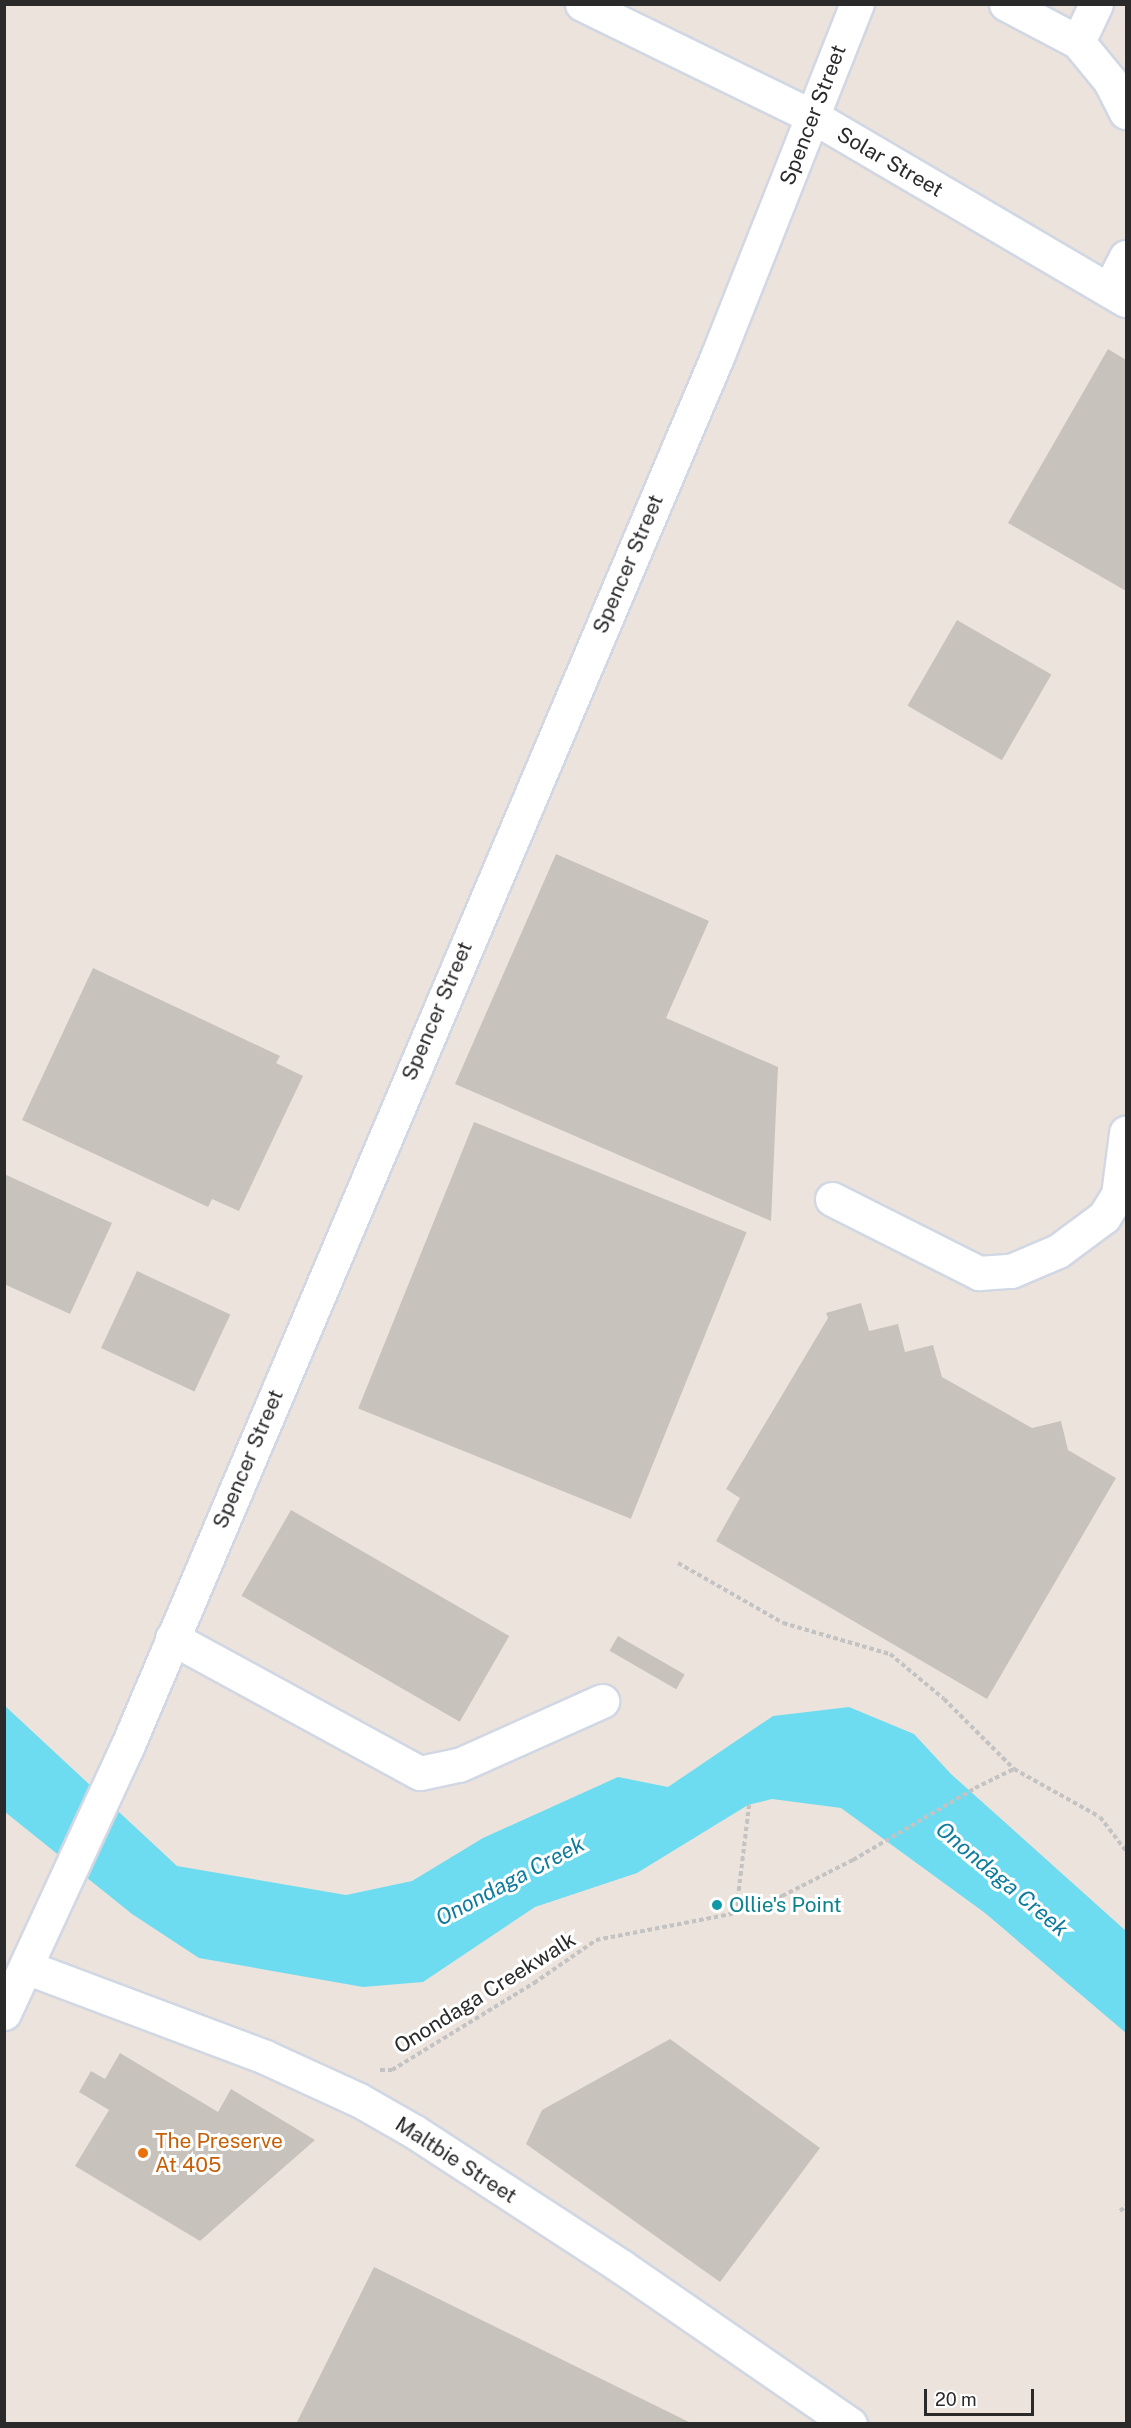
<!DOCTYPE html>
<style>
body{margin:0}
#map{position:relative;width:1131px;height:2428px;overflow:hidden;background:#ece4dc;font-family:"Public Sans",sans-serif}
div>[style]{position:absolute}
.water>*{inset:0;background:#6edcf0}
.building>*{inset:0;background:#c7c2bb;transform-origin:0 0}
.path>*{height:4px;margin-top:-2px;transform-origin:0;background:repeating-linear-gradient(90deg,#c3c3c3 0 4.5px,transparent 0 7.5px)}
.roads{filter:drop-shadow(2px 0 #d1d7e3) drop-shadow(-2px 0 #d1d7e3) drop-shadow(0 2px #d1d7e3) drop-shadow(0 -2px #d1d7e3)}
.minor>*{height:33px;margin:-16.5px;padding:0 16.5px;transform-origin:16.5px;border-radius:16.5px;background:#fff}
.dots>*{width:16px;height:16px;translate:-50% -50%;box-sizing:border-box;border:3px solid #fff;border-radius:50%}
span{translate:-50% -50%;white-space:nowrap;text-align:center;line-height:1.15;-webkit-text-stroke:6px #fff;paint-order:stroke}
.street-label{font-size:21px;color:#2a2a2a}
.culture-label{font-size:21px;color:#0d838f}
.left{translate:0 -50%;text-align:left}
.food-label{font-size:21px;color:#c56008}
.water-label{font-size:22px;color:#0c7b9d;font-style:italic}
.frame{position:absolute;inset:0;border:6px solid #2a2a2a;pointer-events:none}
.scale{position:absolute;left:924px;top:2389px;width:110px;height:27px;box-sizing:border-box;border:3px solid #2a2a2a;border-top:0;padding-left:8px;font-size:18px;line-height:21px;white-space:nowrap;color:#2a2a2a;-webkit-text-stroke:4px #fff;paint-order:stroke}
</style>
<div id="map">
<div class="water">
<div style="clip-path:polygon(4px 1705px,177px 1866px,346px 1895px,412px 1881px,483px 1838px,618px 1777px,668px 1787px,773px 1716px,849px 1707px,914px 1734px,951px 1774px,1126px 1931px,1126px 2033px,985px 1913px,841px 1808px,772px 1799px,748px 1805px,637px 1873px,535px 1907px,423px 1982px,363px 1987px,199px 1958px,132px 1914px,5px 1812px)"></div>
</div>
<div class="building">
<div style="clip-path:polygon(1108px 349px,1126px 360px,1126px 591px,1008px 523px)"></div>
<div style="left:957px;top:620px;width:109px;height:99px;rotate:30deg"></div>
<div style="clip-path:polygon(556px 854px,709px 921px,666px 1018px,778px 1067px,771px 1221px,455px 1084px)"></div>
<div style="clip-path:polygon(93px 968px,280px 1056px,276px 1063px,303px 1076px,239px 1211px,212px 1199px,208px 1207px,22px 1120px)"></div>
<div style="left:474px;top:1122px;width:294px;height:309px;rotate:22deg"></div>
<div style="clip-path:polygon(4px 1174px,112px 1223px,70px 1314px,4px 1284px)"></div>
<div style="left:137px;top:1271px;width:103px;height:85px;rotate:25deg"></div>
<div style="clip-path:polygon(861px 1303px,869px 1331px,898px 1324px,905px 1352px,933px 1345px,942px 1377px,1032px 1428px,1061px 1421px,1068px 1450px,1116px 1478px,987px 1699px,716px 1541px,740px 1498px,726px 1489px,828px 1318px,826px 1313px)"></div>
<div style="left:291px;top:1510px;width:252px;height:99px;rotate:30deg"></div>
<div style="left:618px;top:1636px;width:77px;height:17px;rotate:30deg"></div>
<div style="clip-path:polygon(670px 2039px,820px 2148px,720px 2282px,526px 2144px,542px 2110px)"></div>
<div style="clip-path:polygon(120px 2053px,218px 2112px,231px 2089px,315px 2140px,200px 2241px,75px 2166px,109px 2110px,79px 2092px,91px 2071px,105px 2079px)"></div>
<div style="clip-path:polygon(374px 2267px,693px 2424px,296px 2424px)"></div>
</div>
<div class="path">
<div style="left:678px;top:1563px;width:121px;rotate:29.7deg"></div>
<div style="left:783px;top:1623px;width:111px;rotate:16.2deg"></div>
<div style="left:890px;top:1654px;width:70px;rotate:39.8deg"></div>
<div style="left:944px;top:1699px;width:99px;rotate:45deg"></div>
<div style="left:1014px;top:1769px;width:98px;rotate:29.2deg"></div>
<div style="left:1100px;top:1817px;width:43px;rotate:52.6deg"></div>
<div style="left:736px;top:1913px;width:109px;rotate:-83.1deg"></div>
<div style="left:380px;top:2070px;width:12px"></div>
<div style="left:392px;top:2070px;width:167px;rotate:-31.5deg"></div>
<div style="left:534px;top:1983px;width:75px;rotate:-34.7deg"></div>
<div style="left:596px;top:1940px;width:143px;rotate:-10.9deg"></div>
<div style="left:736px;top:1913px;width:49px;rotate:-20.3deg"></div>
<div style="left:782px;top:1896px;width:80px;rotate:-26.9deg"></div>
<div style="left:853px;top:1860px;width:142px;rotate:-30.5deg"></div>
<div style="left:975px;top:1788px;width:43px;rotate:-26deg"></div>
<div style="left:1120px;top:2211px;width:8px;rotate:-40deg"></div>
</div>
<div class="roads">
<div class="minor">
<div style="left:582px;top:4px;width:256px;rotate:26deg"></div>
<div style="left:812px;top:116px;width:364px;rotate:30.4deg"></div>
<div style="left:1006px;top:4px;width:81px;rotate:27.8deg"></div>
<div style="left:1078px;top:42px;width:50px;rotate:50.6deg"></div>
<div style="left:1110px;top:81px;width:35px;rotate:63deg"></div>
<div style="left:1078px;top:42px;width:42px;rotate:-64.7deg"></div>
<div style="left:1109px;top:290px;width:37px;rotate:-63deg"></div>
<div style="left:832px;top:1199px;width:165px;rotate:26.7deg"></div>
<div style="left:979px;top:1273px;width:32px;rotate:-4deg"></div>
<div style="left:1011px;top:1271px;width:51px;rotate:-23.1deg"></div>
<div style="left:1058px;top:1251px;width:57px;rotate:-36.5deg"></div>
<div style="left:1104px;top:1217px;width:26px;rotate:-58deg"></div>
<div style="left:1118px;top:1195px;width:63px;rotate:-82.6deg"></div>
<div style="left:172px;top:1638px;width:282px;rotate:28.6deg"></div>
<div style="left:420px;top:1773px;width:40px;rotate:-12deg"></div>
<div style="left:459px;top:1765px;width:157px;rotate:-24.1deg"></div>
<div style="left:26px;top:1967px;width:255px;rotate:20.6deg"></div>
<div style="left:265px;top:2057px;width:103px;rotate:24.6deg"></div>
<div style="left:359px;top:2100px;width:64px;rotate:29.7deg"></div>
<div style="left:415px;top:2132px;width:247px;rotate:33.1deg"></div>
<div style="left:622px;top:2267px;width:277px;rotate:34.6deg"></div>
<div style="left:4px;top:2013px;width:293px;rotate:-65.2deg"></div>
<div style="left:127px;top:1747px;width:1510px;rotate:-67deg"></div>
<div style="left:717px;top:357px;width:380px;rotate:-68.4deg"></div>
</div>
</div>
<div class="dots">
<div style="left:717px;top:1905px;background:#0f9aa8"></div>
<div style="left:143px;top:2153px;background:#e8710a"></div>
</div>
<div class="street-label">
<span style="left:813px;top:115px;rotate:-69deg">Spencer Street</span>
<span style="left:890px;top:162px;rotate:30deg">Solar Street</span>
<span style="left:628px;top:564px;rotate:-67deg">Spencer Street</span>
<span style="left:437px;top:1011px;rotate:-67deg">Spencer Street</span>
<span style="left:248px;top:1459px;rotate:-67deg">Spencer Street</span>
<span style="left:485px;top:1993px;rotate:-32deg">Onondaga Creekwalk</span>
<span style="left:456px;top:2160px;rotate:33deg">Maltbie Street</span>
</div>
<div class="culture-label">
<span class="left" style="left:729px;top:1905px">Ollie's Point</span>
</div>
<div class="food-label">
<span class="left" style="left:155px;top:2153px">The Preserve<br>At 405</span>
</div>
<div class="water-label">
<span style="left:1002px;top:1879px;rotate:40deg">Onondaga Creek</span>
<span style="left:510px;top:1881px;rotate:-28deg">Onondaga Creek</span>
</div>
<div class="frame"></div>
<div class="scale">20 m</div>
</div>
